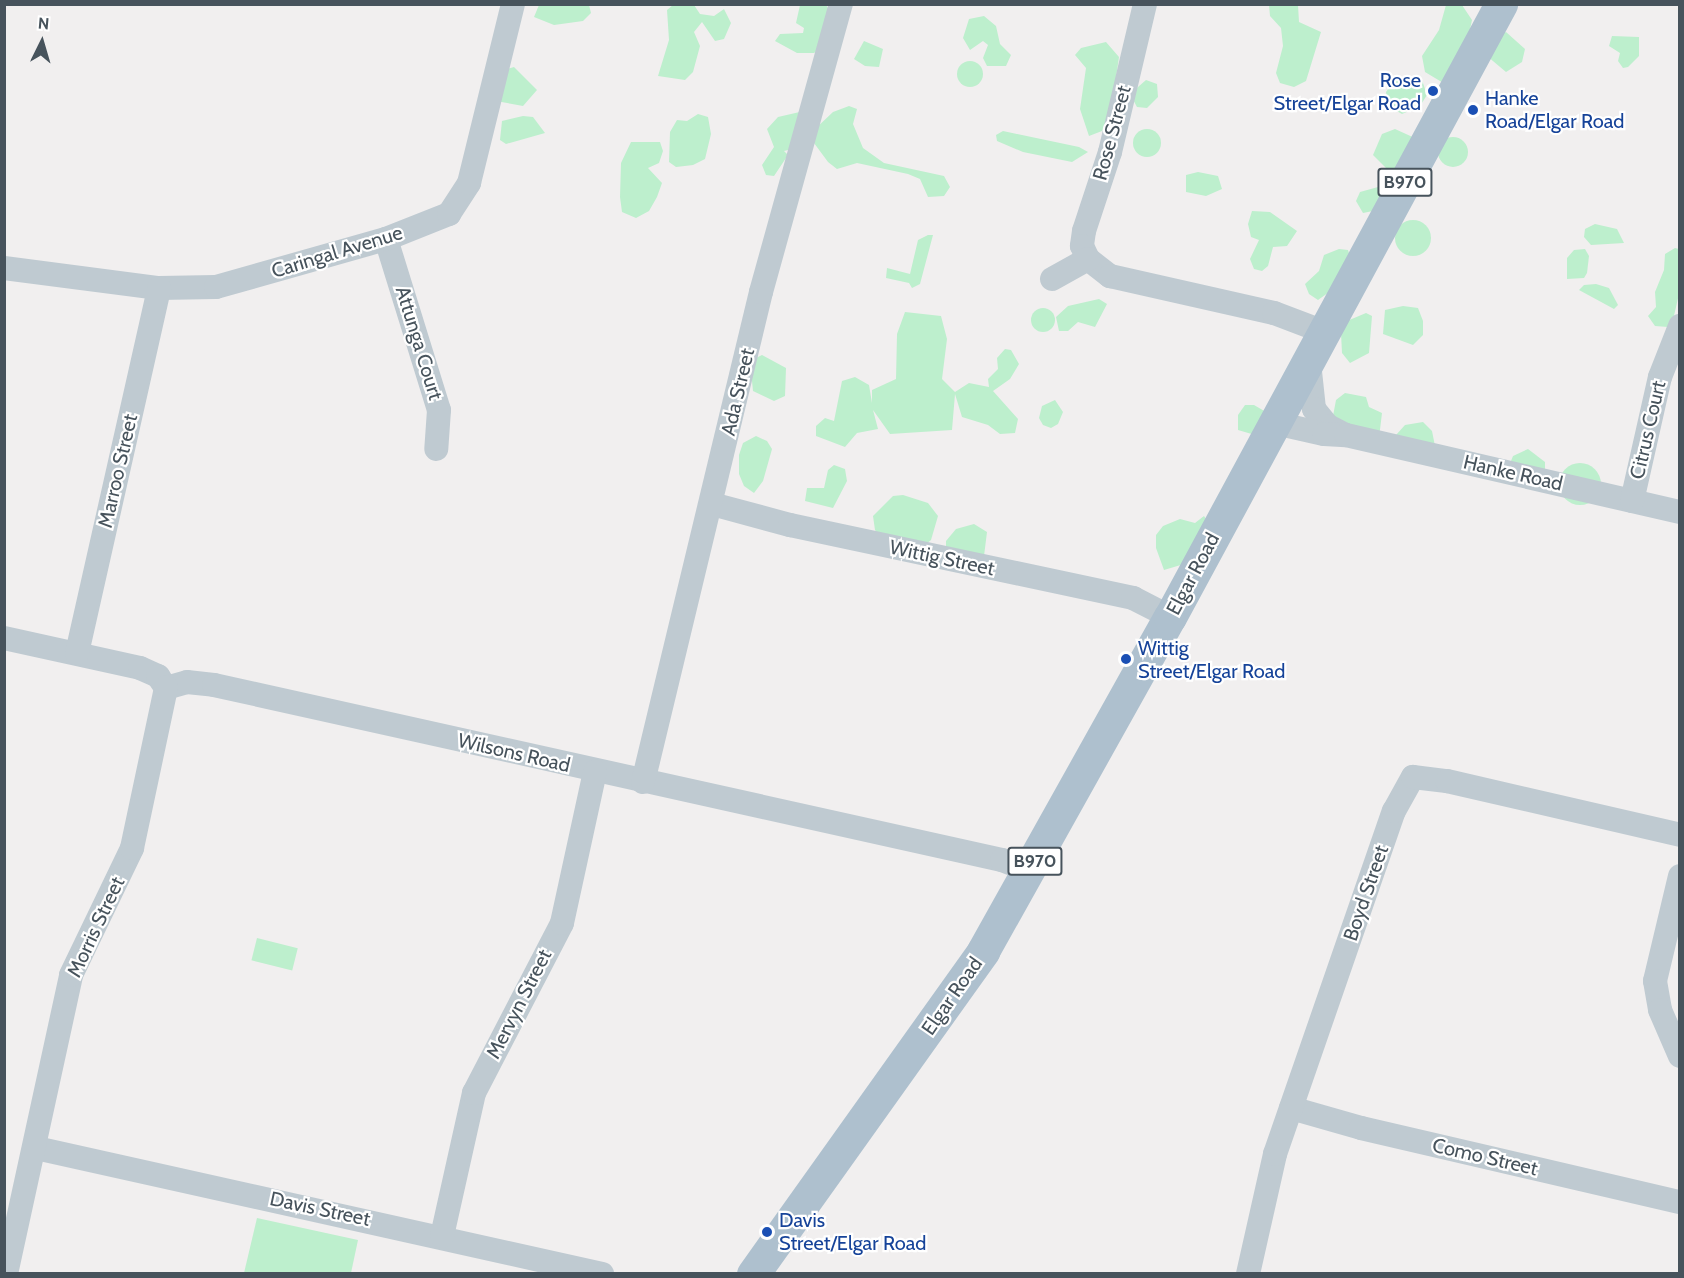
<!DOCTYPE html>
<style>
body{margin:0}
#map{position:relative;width:1684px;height:1278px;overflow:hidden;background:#f1efef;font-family:Cabin,sans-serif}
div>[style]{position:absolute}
.green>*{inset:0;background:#bdefcd;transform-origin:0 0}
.round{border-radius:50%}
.street>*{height:24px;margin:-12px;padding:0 12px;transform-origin:12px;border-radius:12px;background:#bfcad1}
.primary>*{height:33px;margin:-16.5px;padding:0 16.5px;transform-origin:16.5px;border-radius:16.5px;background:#aec0ce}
.dots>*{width:16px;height:16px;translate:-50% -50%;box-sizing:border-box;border:3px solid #fff;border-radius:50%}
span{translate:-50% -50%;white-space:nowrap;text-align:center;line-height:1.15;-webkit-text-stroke:4.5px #fff;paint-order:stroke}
.shield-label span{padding:2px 4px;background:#fff;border:2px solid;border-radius:4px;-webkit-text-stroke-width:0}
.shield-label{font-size:18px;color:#47535c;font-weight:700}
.transit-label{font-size:20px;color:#164399}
.right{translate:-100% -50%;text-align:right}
.left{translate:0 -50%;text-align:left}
.street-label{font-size:20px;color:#47535c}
.frame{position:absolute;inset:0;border:6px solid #47535c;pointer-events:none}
.north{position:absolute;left:12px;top:12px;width:60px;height:60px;-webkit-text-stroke:4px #fff;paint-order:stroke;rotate:5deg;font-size:16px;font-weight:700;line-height:24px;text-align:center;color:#47535c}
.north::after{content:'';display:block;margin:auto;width:21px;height:27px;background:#47535c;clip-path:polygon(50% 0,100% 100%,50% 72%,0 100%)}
</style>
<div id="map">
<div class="green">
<div style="clip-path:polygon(539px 5px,589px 5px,591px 13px,583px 21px,554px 25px,534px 17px)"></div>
<div style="clip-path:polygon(673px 5px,694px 5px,700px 14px,714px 16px,724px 9px,731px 23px,724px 39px,715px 41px,702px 22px,694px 32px,700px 46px,693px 72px,685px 80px,658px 76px,669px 40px,667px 10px)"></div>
<div style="clip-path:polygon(800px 5px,826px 5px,829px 10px,822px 47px,814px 53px,797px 53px,775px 41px,780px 34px,803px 33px,804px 28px,796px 23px)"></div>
<div style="clip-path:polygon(1269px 5px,1298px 5px,1299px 22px,1321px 32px,1306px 81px,1294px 87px,1280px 83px,1276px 73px,1283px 46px,1281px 28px,1270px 16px)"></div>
<div style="clip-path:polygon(1446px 5px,1462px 5px,1472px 20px,1468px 39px,1445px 84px,1425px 72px,1422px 56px,1439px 30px)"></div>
<div style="clip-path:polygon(984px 16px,996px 26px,1000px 44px,1011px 55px,1006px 66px,987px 66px,983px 58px,988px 45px,983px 41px,970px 50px,963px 38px,969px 19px)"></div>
<div style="clip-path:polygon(1506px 32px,1525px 49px,1522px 62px,1506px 72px,1487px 56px,1497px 37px)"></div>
<div style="clip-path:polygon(1612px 36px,1639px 37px,1639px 56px,1628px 67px,1623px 68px,1618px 61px,1620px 53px,1609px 46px)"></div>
<div style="clip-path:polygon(864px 41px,883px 49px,879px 67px,865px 66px,854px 59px)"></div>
<div style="clip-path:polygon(1106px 42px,1119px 57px,1110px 119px,1102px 131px,1089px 136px,1080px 109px,1086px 68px,1075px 55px,1081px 48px)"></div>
<div class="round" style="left:957px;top:61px;width:26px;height:26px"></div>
<div style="clip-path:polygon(514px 67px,537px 90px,523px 106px,496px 101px,501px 71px)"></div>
<div style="clip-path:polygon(1408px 78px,1422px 80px,1427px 95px,1420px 106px,1402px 114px,1388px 106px,1386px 92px,1394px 81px)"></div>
<div style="clip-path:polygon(1146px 80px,1157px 84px,1158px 97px,1147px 108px,1137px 107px,1130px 94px)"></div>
<div style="clip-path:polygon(849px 106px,857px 109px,853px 124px,863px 148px,884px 163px,944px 176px,950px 187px,944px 196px,928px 197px,920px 179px,908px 174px,857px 163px,837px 169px,828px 162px,814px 143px,814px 130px,833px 112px)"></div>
<div style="clip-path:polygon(804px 111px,796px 148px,784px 151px,788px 155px,774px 176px,766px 175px,762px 165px,774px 147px,767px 129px,778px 117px)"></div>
<div style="clip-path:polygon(698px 114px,708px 117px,711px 134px,705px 159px,693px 165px,676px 167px,669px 162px,670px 132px,677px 120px,687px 121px)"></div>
<div style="clip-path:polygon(523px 116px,533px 117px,545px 133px,506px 144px,500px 140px,502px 121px)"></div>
<div class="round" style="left:1133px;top:129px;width:28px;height:28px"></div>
<div style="clip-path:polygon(1395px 129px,1417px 139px,1404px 170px,1389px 171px,1373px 155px,1382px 134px)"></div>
<div style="clip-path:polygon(1003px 131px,1079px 147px,1088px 152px,1072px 162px,1023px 152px,997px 141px,996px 135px)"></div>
<div class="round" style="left:1438px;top:137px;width:30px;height:30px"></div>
<div style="clip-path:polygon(631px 142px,660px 142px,663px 151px,659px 163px,648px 168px,662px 183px,657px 197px,649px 211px,636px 218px,622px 212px,620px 197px,621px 163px)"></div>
<div style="clip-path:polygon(1198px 172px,1218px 176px,1222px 189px,1206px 196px,1186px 192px,1186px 175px)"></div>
<div style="clip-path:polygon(1378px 187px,1383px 197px,1373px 211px,1363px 213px,1356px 201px,1360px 192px)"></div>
<div style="clip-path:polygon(1252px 211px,1270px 212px,1297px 231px,1287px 246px,1273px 247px,1268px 266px,1262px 271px,1254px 269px,1250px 259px,1259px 240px,1251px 237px,1248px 224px)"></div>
<div class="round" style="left:1395px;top:220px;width:36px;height:36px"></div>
<div style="clip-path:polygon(1595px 224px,1617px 229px,1624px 243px,1591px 245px,1584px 237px,1585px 229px)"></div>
<div style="clip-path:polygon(928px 235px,933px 235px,920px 284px,912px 288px,909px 283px,886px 278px,887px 268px,910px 274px,918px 240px)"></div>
<div style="clip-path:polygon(1675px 248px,1679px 249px,1679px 294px,1673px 320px,1668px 327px,1655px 326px,1648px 316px,1656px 307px,1655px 292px,1664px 270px,1665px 254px)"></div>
<div style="clip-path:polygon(1339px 249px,1348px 250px,1352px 263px,1346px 280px,1318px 300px,1309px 294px,1305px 284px,1319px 271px,1324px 255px)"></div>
<div style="clip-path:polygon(1585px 249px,1589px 256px,1587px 273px,1584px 278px,1567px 279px,1567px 258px,1574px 250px)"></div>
<div style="clip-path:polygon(1596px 284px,1609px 288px,1618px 305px,1614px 309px,1579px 290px,1584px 285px)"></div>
<div style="clip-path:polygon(1099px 299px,1107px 304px,1095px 327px,1078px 322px,1068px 331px,1059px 331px,1056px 317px,1068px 306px)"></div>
<div style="clip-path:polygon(1403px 306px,1418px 308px,1423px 321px,1423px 335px,1413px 345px,1383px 334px,1385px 310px)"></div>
<div class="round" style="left:1031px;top:308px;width:24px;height:24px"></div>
<div style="clip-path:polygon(905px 312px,941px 316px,947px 339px,942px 379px,955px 392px,969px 383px,989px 387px,988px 379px,998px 369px,997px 358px,1005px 349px,1011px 350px,1019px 364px,1010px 379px,993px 391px,1018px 419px,1015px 433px,1000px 434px,988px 425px,962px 417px,955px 394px,952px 430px,890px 434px,873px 410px,878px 429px,857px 433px,845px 447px,816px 436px,816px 426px,825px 418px,834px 421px,842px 381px,855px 377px,869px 385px,872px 403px,872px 390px,896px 379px,897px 334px)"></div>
<div style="clip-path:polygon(1366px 313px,1372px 316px,1369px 353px,1350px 363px,1342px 353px,1341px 333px,1347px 321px)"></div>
<div style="clip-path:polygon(762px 355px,786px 368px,785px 396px,774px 401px,753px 391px,750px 361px)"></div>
<div style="clip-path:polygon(1345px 393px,1366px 397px,1369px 407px,1382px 413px,1379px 438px,1333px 416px,1336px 400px)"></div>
<div style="clip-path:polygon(1055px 400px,1063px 412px,1058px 424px,1051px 428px,1043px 425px,1039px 418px,1042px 406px)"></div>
<div style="clip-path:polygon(1245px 405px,1254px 405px,1266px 412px,1255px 435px,1238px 430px,1238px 415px)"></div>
<div style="clip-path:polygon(1423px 422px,1432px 431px,1435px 446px,1396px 435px,1405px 425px)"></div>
<div style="clip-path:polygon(756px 436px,767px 441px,772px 449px,763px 481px,754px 493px,744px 486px,739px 474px,739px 455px,743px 443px)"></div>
<div style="clip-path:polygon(1528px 449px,1545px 462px,1545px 473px,1509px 466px,1513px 456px)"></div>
<div class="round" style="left:1559px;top:463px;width:42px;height:42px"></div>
<div style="clip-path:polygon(834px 465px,845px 469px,847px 481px,833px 508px,805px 501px,807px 488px,824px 488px,828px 470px)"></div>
<div style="clip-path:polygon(903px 495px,928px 503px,938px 516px,931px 540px,920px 549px,881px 538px,875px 530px,873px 516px,893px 496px)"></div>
<div style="clip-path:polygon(1204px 516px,1210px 525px,1184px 564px,1164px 570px,1156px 548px,1156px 535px,1163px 526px,1180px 519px,1195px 523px)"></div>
<div style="clip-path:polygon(974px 524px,987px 532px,984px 556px,946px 548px,946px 541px,956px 529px)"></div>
<div style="left:257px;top:938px;width:42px;height:23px;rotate:14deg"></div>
<div style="clip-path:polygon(257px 1218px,358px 1240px,351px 1273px,244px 1273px)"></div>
</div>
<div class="street">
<div style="left:1145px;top:4px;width:152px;rotate:103.3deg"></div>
<div style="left:1110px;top:152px;width:83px;rotate:108.2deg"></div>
<div style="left:1084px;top:231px;width:15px;rotate:98deg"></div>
<div style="left:1082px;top:246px;width:14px;rotate:65deg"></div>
<div style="left:1088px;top:259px;width:28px;rotate:38deg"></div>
<div style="left:1110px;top:276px;width:168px;rotate:12.7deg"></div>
<div style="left:1274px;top:313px;width:53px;rotate:20.8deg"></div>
<div style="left:386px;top:239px;width:179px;rotate:72.8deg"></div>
<div style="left:439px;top:410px;width:39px;rotate:94deg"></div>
<div style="left:4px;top:268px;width:156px;rotate:7.4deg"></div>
<div style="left:159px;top:288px;width:57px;rotate:-1deg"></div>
<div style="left:216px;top:287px;width:177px;rotate:-15.8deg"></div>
<div style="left:386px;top:239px;width:68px;rotate:-21.6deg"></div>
<div style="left:449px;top:214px;width:37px;rotate:-57deg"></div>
<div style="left:469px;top:183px;width:184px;rotate:-76.2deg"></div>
<div style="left:1052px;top:279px;width:41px;rotate:-29.1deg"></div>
<div style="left:1309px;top:362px;width:47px;rotate:83.9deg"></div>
<div style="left:1314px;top:409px;width:22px;rotate:51deg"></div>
<div style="left:1328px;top:426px;width:18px;rotate:27deg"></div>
<div style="left:1275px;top:423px;width:50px;rotate:12.7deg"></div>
<div style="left:1324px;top:434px;width:22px;rotate:3deg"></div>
<div style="left:1346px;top:435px;width:343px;rotate:13deg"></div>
<div style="left:1632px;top:501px;width:127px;rotate:-77.3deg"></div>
<div style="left:1660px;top:377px;width:55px;rotate:-68.6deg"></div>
<div style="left:712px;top:504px;width:81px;rotate:15.1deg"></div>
<div style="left:790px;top:525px;width:351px;rotate:12deg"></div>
<div style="left:1133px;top:598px;width:42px;rotate:27.2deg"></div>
<div style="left:4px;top:638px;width:139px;rotate:12.4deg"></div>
<div style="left:140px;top:668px;width:20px;rotate:24deg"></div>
<div style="left:158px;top:676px;width:14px;rotate:56deg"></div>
<div style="left:166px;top:688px;width:22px;rotate:-16deg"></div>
<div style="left:187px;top:682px;width:27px;rotate:6deg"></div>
<div style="left:214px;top:685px;width:807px;rotate:12.52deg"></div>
<div style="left:1002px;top:860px;width:30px;rotate:21deg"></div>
<div style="left:77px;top:653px;width:374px;rotate:-77.3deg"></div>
<div style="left:643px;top:782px;width:504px;rotate:-76.46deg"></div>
<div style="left:761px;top:292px;width:299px;rotate:-74.5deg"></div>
<div style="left:1680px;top:876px;width:108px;rotate:103.4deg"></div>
<div style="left:1655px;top:981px;width:29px;rotate:80deg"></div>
<div style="left:1660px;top:1010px;width:50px;rotate:66.5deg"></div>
<div style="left:1291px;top:1108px;width:73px;rotate:15.9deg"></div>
<div style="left:1361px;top:1128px;width:327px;rotate:13.1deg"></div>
<div style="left:36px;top:1148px;width:580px;rotate:12.55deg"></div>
<div style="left:442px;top:1236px;width:147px;rotate:-77.4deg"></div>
<div style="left:474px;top:1093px;width:191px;rotate:-62.6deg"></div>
<div style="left:562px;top:923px;width:155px;rotate:-77.7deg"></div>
<div style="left:6px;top:1274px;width:306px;rotate:-77.7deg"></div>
<div style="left:71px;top:975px;width:141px;rotate:-64.3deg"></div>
<div style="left:132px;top:848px;width:164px;rotate:-78deg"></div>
<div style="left:1248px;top:1274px;width:123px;rotate:-77.3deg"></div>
<div style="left:1275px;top:1154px;width:363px;rotate:-70.9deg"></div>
<div style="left:1394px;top:811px;width:39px;rotate:-61deg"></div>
<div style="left:1413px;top:777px;width:34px;rotate:7deg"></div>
<div style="left:1447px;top:781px;width:239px;rotate:13deg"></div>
</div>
<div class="primary">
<div style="left:753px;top:1274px;width:397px;rotate:-54.5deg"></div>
<div style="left:983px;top:951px;width:383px;rotate:-60.8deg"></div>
<div style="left:1170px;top:617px;width:697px;rotate:-61.63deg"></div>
</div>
<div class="dots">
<div style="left:1433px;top:91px;background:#1a4fb4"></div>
<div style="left:1473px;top:110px;background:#1a4fb4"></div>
<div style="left:1126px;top:659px;background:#1a4fb4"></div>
<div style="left:767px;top:1232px;background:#1a4fb4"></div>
</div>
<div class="shield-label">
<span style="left:1405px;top:182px">B970</span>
<span style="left:1035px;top:861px">B970</span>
</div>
<div class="transit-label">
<span class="right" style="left:1421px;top:92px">Rose<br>Street/Elgar Road</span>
<span class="left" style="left:1485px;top:110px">Hanke<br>Road/Elgar Road</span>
<span class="left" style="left:1138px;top:660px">Wittig<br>Street/Elgar Road</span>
<span class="left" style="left:779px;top:1232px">Davis<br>Street/Elgar Road</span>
</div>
<div class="street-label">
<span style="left:1112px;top:133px;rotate:-75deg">Rose Street</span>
<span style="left:337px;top:252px;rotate:-17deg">Caringal Avenue</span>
<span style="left:419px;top:343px;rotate:73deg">Attunga Court</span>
<span style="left:738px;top:392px;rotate:-77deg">Ada Street</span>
<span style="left:1648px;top:430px;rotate:-77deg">Citrus Court</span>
<span style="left:118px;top:471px;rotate:-77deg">Marroo Street</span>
<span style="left:1513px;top:473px;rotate:13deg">Hanke Road</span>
<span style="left:942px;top:558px;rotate:12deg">Wittig Street</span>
<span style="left:1193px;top:574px;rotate:-62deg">Elgar Road</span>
<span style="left:514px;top:753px;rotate:13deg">Wilsons Road</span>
<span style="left:1366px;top:893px;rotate:-71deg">Boyd Street</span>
<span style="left:96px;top:927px;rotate:-65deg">Morris Street</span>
<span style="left:952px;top:996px;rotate:-55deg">Elgar Road</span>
<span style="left:519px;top:1004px;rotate:-63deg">Mervyn Street</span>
<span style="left:1485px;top:1157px;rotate:13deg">Como Street</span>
<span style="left:320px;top:1209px;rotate:12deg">Davis Street</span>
</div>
<div class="frame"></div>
<div class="north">N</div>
</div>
